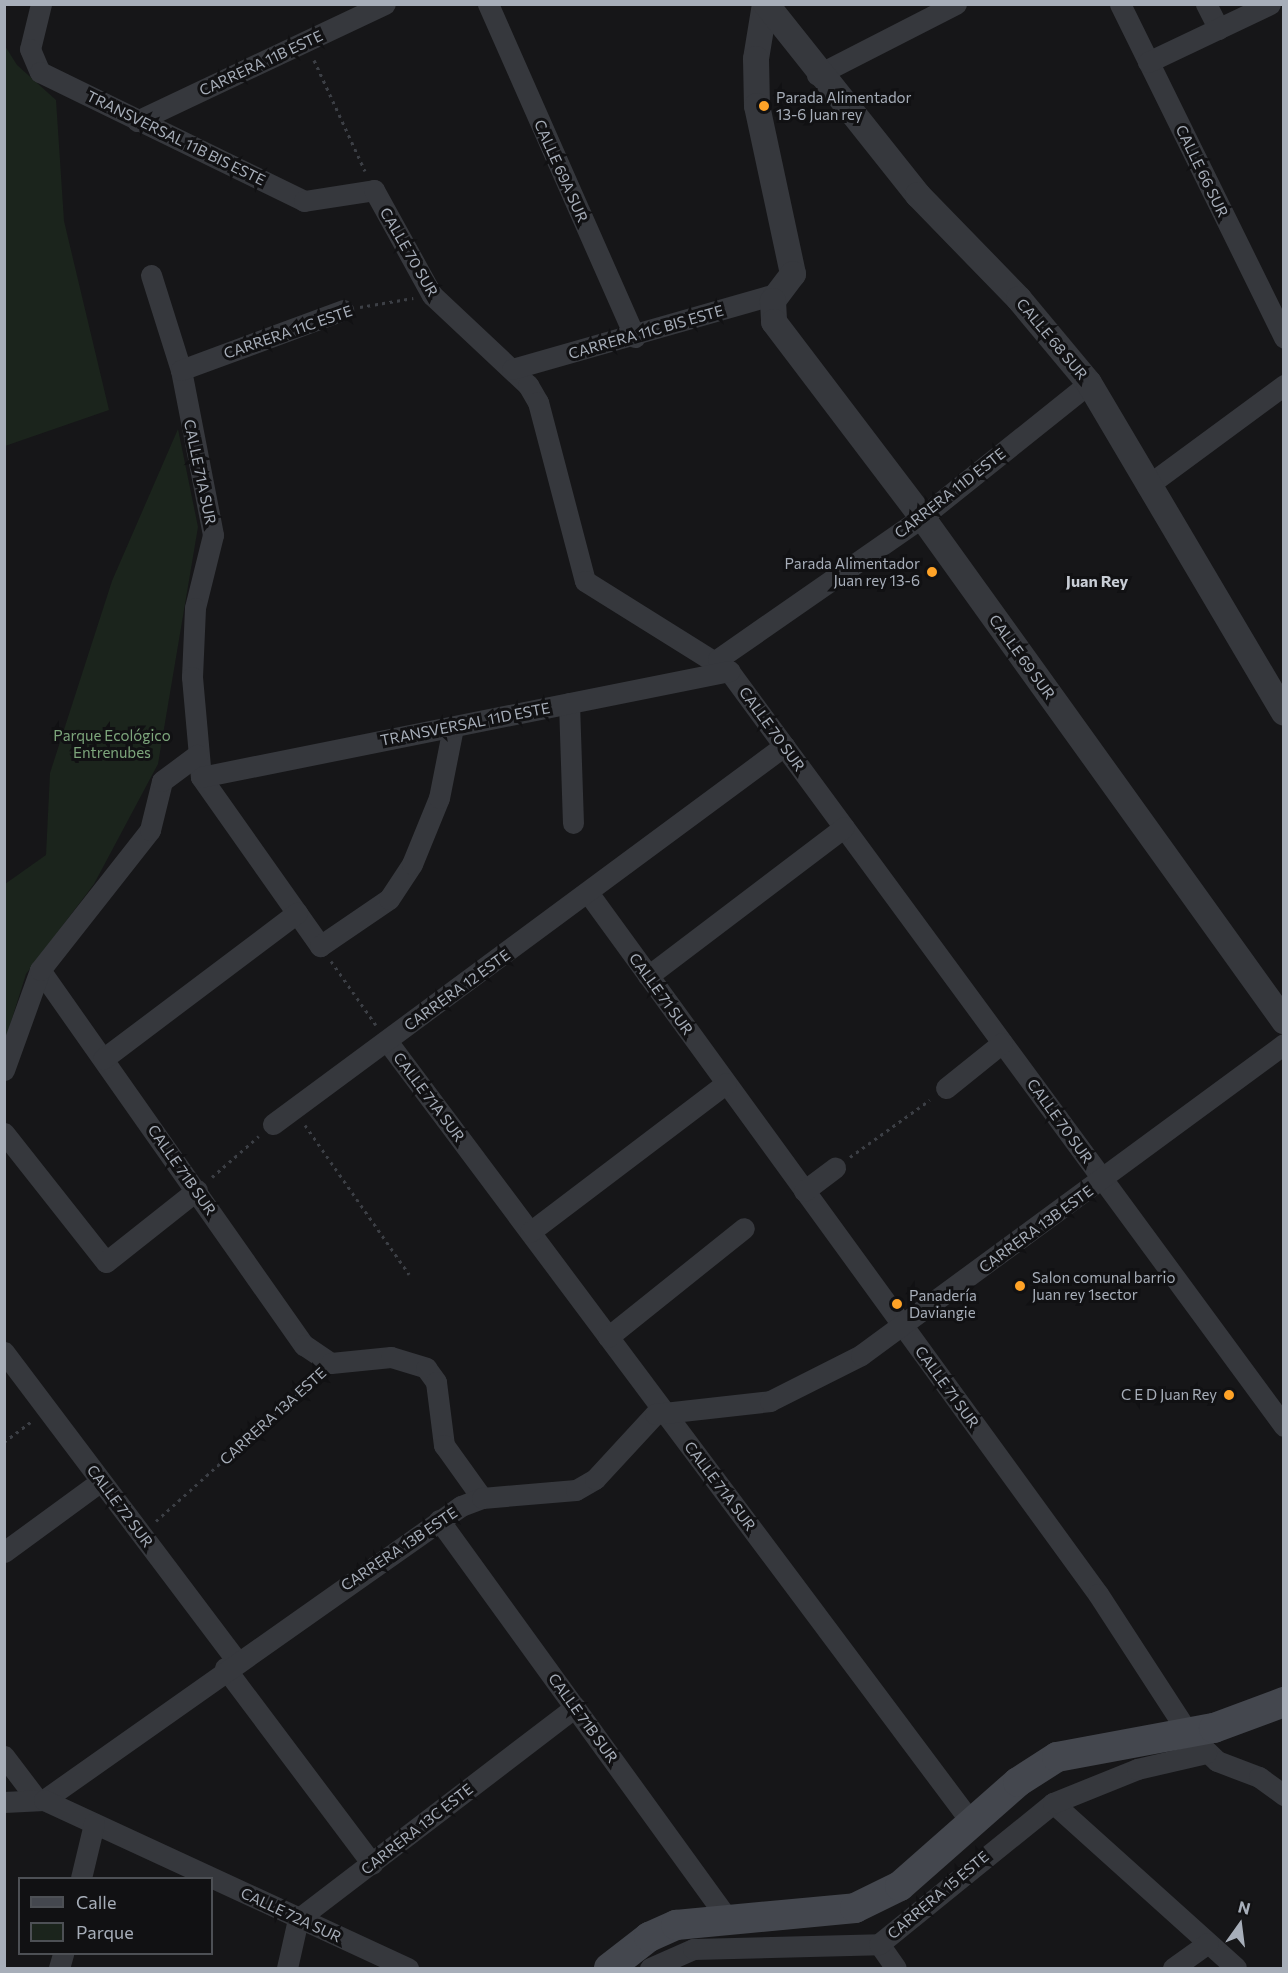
<!DOCTYPE html>
<meta charset="utf-8">
<style>
body{margin:0}
#map{position:relative;width:1288px;height:1973px;overflow:hidden;background:#161618;font-family:Commissioner,sans-serif}
div>[style]{position:absolute}
.green>*{inset:0;background:#1b241c}
.path>*{height:3px;margin-top:-1.5px;transform-origin:0;background:repeating-linear-gradient(90deg,#3c3f45 0 3px,transparent 0 7.5px)}
.minor>*{height:21px;margin:-10.5px;padding:0 10.5px;transform-origin:10.5px;border-radius:10.5px;background:#36383d}
.tertiary>*{height:26px;margin:-13px;padding:0 13px;transform-origin:13px;border-radius:13px;background:#36383d}
.secondary>*{height:30px;margin:-15px;padding:0 15px;transform-origin:15px;border-radius:15px;background:#44474e}
.dots>*{width:16px;height:16px;translate:-50% -50%;box-sizing:border-box;border:3px solid #111113;border-radius:50%}
span{translate:-50% -50%;white-space:nowrap;text-align:center;line-height:1.15;-webkit-text-stroke:6px #111113;paint-order:stroke}
.street-label{font-size:15px;color:#a7aeb9}
.poi-label{font-size:15px;color:#a7aeb9}
.left{translate:0 -50%;text-align:left}
.right{translate:-100% -50%;text-align:right}
.park-label{font-size:15px;color:#7da67c}
.neighbourhood-label{font-size:16px;color:#c8cdd5;font-weight:700}
.frame{position:absolute;inset:0;border:6px solid #a7aeb9;pointer-events:none}
.legend{position:absolute;left:18px;top:1877px;width:195px;height:78px;box-sizing:border-box;background:#111113;border:2px solid #4d5055;margin:0;padding:8px 10px;list-style:none;font-size:18px;color:#a7aeb9}
.legend li{display:flex;align-items:center;gap:12px;height:30px}
.legend b{width:30px;border:2px solid #4d5055}
.north{position:absolute;left:1210px;top:1895px;width:60px;height:60px;-webkit-text-stroke:4px #111113;paint-order:stroke;rotate:14deg;font-size:16px;font-weight:700;line-height:24px;text-align:center;color:#a7aeb9}
.north::after{content:'';display:block;margin:auto;width:21px;height:27px;background:#a7aeb9;clip-path:polygon(50% 0,100% 100%,50% 72%,0 100%)}
</style>
<div id="map">
<div class="green">
<div style="clip-path:polygon(5px 46px,17px 65px,56px 100px,64px 221px,109px 410px,5px 446px)"></div>
<div style="clip-path:polygon(178px 429px,198px 527px,158px 764px,94px 884px,26px 974px,5px 1041px,5px 884px,46px 855px,50px 773px,112px 581px)"></div>
</div>
<div class="path">
<div style="left:314px;top:60px;width:122px;rotate:65.3deg"></div>
<div style="left:360px;top:307px;width:54px;rotate:-9.6deg"></div>
<div style="left:331px;top:961px;width:78px;rotate:54.9deg"></div>
<div style="left:305px;top:1125px;width:182px;rotate:55.1deg"></div>
<div style="left:850px;top:1157px;width:98px;rotate:-35.5deg"></div>
<div style="left:212px;top:1177px;width:62px;rotate:-41.1deg"></div>
<div style="left:4px;top:1442px;width:35px;rotate:-37deg"></div>
<div style="left:156px;top:1521px;width:215px;rotate:-42deg"></div>
</div>
<div class="minor">
<div style="left:41px;top:4px;width:46px;rotate:103.7deg"></div>
<div style="left:30px;top:49px;width:25px;rotate:67deg"></div>
<div style="left:40px;top:72px;width:294px;rotate:26deg"></div>
<div style="left:304px;top:201px;width:71px;rotate:-8.9deg"></div>
<div style="left:374px;top:190px;width:120px;rotate:61.1deg"></div>
<div style="left:432px;top:295px;width:132px;rotate:43.2deg"></div>
<div style="left:528px;top:385px;width:20px;rotate:60deg"></div>
<div style="left:538px;top:402px;width:185px;rotate:75.3deg"></div>
<div style="left:585px;top:581px;width:170px;rotate:32deg"></div>
<div style="left:729px;top:671px;width:937px;rotate:53.68deg"></div>
<div style="left:488px;top:4px;width:364px;rotate:66.2deg"></div>
<div style="left:1120px;top:4px;width:372px;rotate:63.8deg"></div>
<div style="left:1206px;top:4px;width:28px;rotate:63deg"></div>
<div style="left:1148px;top:62px;width:135px;rotate:-25.4deg"></div>
<div style="left:817px;top:75px;width:156px;rotate:-27.1deg"></div>
<div style="left:137px;top:121px;width:274px;rotate:-25.3deg"></div>
<div style="left:151px;top:275px;width:100px;rotate:72.5deg"></div>
<div style="left:181px;top:370px;width:168px;rotate:79deg"></div>
<div style="left:213px;top:535px;width:75px;rotate:103.9deg"></div>
<div style="left:195px;top:608px;width:69px;rotate:92.5deg"></div>
<div style="left:192px;top:677px;width:100px;rotate:84.9deg"></div>
<div style="left:201px;top:777px;width:207px;rotate:54.8deg"></div>
<div style="left:320px;top:946px;width:83px;rotate:-34.3deg"></div>
<div style="left:389px;top:899px;width:42px;rotate:-56.7deg"></div>
<div style="left:412px;top:864px;width:71px;rotate:-67.8deg"></div>
<div style="left:439px;top:798px;width:72px;rotate:-78.8deg"></div>
<div style="left:512px;top:369px;width:278px;rotate:-15.9deg"></div>
<div style="left:181px;top:370px;width:173px;rotate:-20.3deg"></div>
<div style="left:1147px;top:486px;width:170px;rotate:-36.4deg"></div>
<div style="left:718px;top:659px;width:249px;rotate:-34.8deg"></div>
<div style="left:922px;top:517px;width:214px;rotate:-38.7deg"></div>
<div style="left:569px;top:703px;width:120px;rotate:88.1deg"></div>
<div style="left:201px;top:777px;width:539px;rotate:-11.35deg"></div>
<div style="left:589px;top:894px;width:865px;rotate:53.98deg"></div>
<div style="left:1098px;top:1594px;width:167px;rotate:57deg"></div>
<div style="left:1189px;top:1734px;width:39px;rotate:44deg"></div>
<div style="left:1217px;top:1761px;width:45px;rotate:20.9deg"></div>
<div style="left:1259px;top:1777px;width:31px;rotate:36deg"></div>
<div style="left:40px;top:970px;width:459px;rotate:54.9deg"></div>
<div style="left:304px;top:1345px;width:32px;rotate:34deg"></div>
<div style="left:331px;top:1363px;width:60px;rotate:-5.7deg"></div>
<div style="left:391px;top:1357px;width:37px;rotate:17deg"></div>
<div style="left:426px;top:1368px;width:17px;rotate:54deg"></div>
<div style="left:436px;top:1382px;width:64px;rotate:82.8deg"></div>
<div style="left:444px;top:1445px;width:65px;rotate:54.4deg"></div>
<div style="left:648px;top:976px;width:246px;rotate:-37.2deg"></div>
<div style="left:387px;top:1041px;width:975px;rotate:53.21deg"></div>
<div style="left:103px;top:1059px;width:243px;rotate:-37deg"></div>
<div style="left:4px;top:1070px;width:106px;rotate:-70.2deg"></div>
<div style="left:40px;top:970px;width:178px;rotate:-51.8deg"></div>
<div style="left:150px;top:830px;width:50px;rotate:-76.2deg"></div>
<div style="left:162px;top:781px;width:44px;rotate:-36.6deg"></div>
<div style="left:946px;top:1088px;width:72px;rotate:-38.8deg"></div>
<div style="left:273px;top:1124px;width:636px;rotate:-36.49deg"></div>
<div style="left:4px;top:1133px;width:164px;rotate:51.7deg"></div>
<div style="left:106px;top:1262px;width:116px;rotate:-38.4deg"></div>
<div style="left:804px;top:1191px;width:39px;rotate:-37deg"></div>
<div style="left:530px;top:1232px;width:246px;rotate:-37.2deg"></div>
<div style="left:608px;top:1337px;width:174px;rotate:-38.7deg"></div>
<div style="left:4px;top:1352px;width:386px;rotate:53deg"></div>
<div style="left:439px;top:1520px;width:490px;rotate:54.1deg"></div>
<div style="left:4px;top:1552px;width:120px;rotate:-36.2deg"></div>
<div style="left:225px;top:1668px;width:245px;rotate:53.1deg"></div>
<div style="left:4px;top:1756px;width:51px;rotate:52.9deg"></div>
<div style="left:44px;top:1800px;width:510px;rotate:-35.19deg"></div>
<div style="left:461px;top:1506px;width:22px;rotate:-21deg"></div>
<div style="left:482px;top:1498px;width:94px;rotate:-4.9deg"></div>
<div style="left:576px;top:1490px;width:22px;rotate:-30deg"></div>
<div style="left:595px;top:1479px;width:88px;rotate:-47.3deg"></div>
<div style="left:655px;top:1414px;width:116px;rotate:-6.4deg"></div>
<div style="left:770px;top:1401px;width:102px;rotate:-26.8deg"></div>
<div style="left:861px;top:1355px;width:525px;rotate:-36.32deg"></div>
<div style="left:4px;top:1802px;width:40px;rotate:-2.9deg"></div>
<div style="left:44px;top:1800px;width:401px;rotate:24.8deg"></div>
<div style="left:1053px;top:1803px;width:246px;rotate:42deg"></div>
<div style="left:81px;top:1878px;width:56px;rotate:-76.5deg"></div>
<div style="left:879px;top:1944px;width:29px;rotate:55deg"></div>
<div style="left:59px;top:1968px;width:15px;rotate:-74deg"></div>
<div style="left:287px;top:1968px;width:50px;rotate:-77.3deg"></div>
<div style="left:298px;top:1919px;width:349px;rotate:-37.4deg"></div>
<div style="left:650px;top:1968px;width:47px;rotate:-23.8deg"></div>
<div style="left:693px;top:1949px;width:186px;rotate:-1.5deg"></div>
<div style="left:879px;top:1944px;width:224px;rotate:-39deg"></div>
<div style="left:1053px;top:1803px;width:91px;rotate:-22deg"></div>
<div style="left:1137px;top:1769px;width:71px;rotate:-13.1deg"></div>
<div style="left:1173px;top:1968px;width:43px;rotate:-35.5deg"></div>
</div>
<div class="tertiary">
<div style="left:765px;top:4px;width:56px;rotate:99.3deg"></div>
<div style="left:756px;top:59px;width:47px;rotate:88.8deg"></div>
<div style="left:757px;top:106px;width:172px;rotate:77.9deg"></div>
<div style="left:793px;top:274px;width:34px;rotate:127deg"></div>
<div style="left:773px;top:301px;width:21px;rotate:87deg"></div>
<div style="left:774px;top:322px;width:245px;rotate:52.8deg"></div>
<div style="left:922px;top:517px;width:621px;rotate:54.31deg"></div>
<div style="left:766px;top:4px;width:244px;rotate:51.5deg"></div>
<div style="left:918px;top:195px;width:145px;rotate:45.8deg"></div>
<div style="left:1019px;top:299px;width:109px;rotate:50.2deg"></div>
<div style="left:1089px;top:383px;width:383px;rotate:59.4deg"></div>
</div>
<div class="secondary">
<div style="left:609px;top:1968px;width:51px;rotate:-37.8deg"></div>
<div style="left:649px;top:1937px;width:30px;rotate:-24deg"></div>
<div style="left:676px;top:1925px;width:180px;rotate:-5.4deg"></div>
<div style="left:855px;top:1908px;width:50px;rotate:-26.1deg"></div>
<div style="left:900px;top:1886px;width:157px;rotate:-41.4deg"></div>
<div style="left:1018px;top:1782px;width:46px;rotate:-32.7deg"></div>
<div style="left:1057px;top:1757px;width:160px;rotate:-10.5deg"></div>
<div style="left:1214px;top:1728px;width:75px;rotate:-20.4deg"></div>
</div>
<div class="dots">
<div style="left:764px;top:106px;background:#ffa327"></div>
<div style="left:932px;top:572px;background:#ffa327"></div>
<div style="left:1020px;top:1286px;background:#ffa327"></div>
<div style="left:897px;top:1304px;background:#ffa327"></div>
<div style="left:1229px;top:1395px;background:#ffa327"></div>
</div>
<div class="street-label">
<span style="left:261px;top:63px;rotate:-25deg">CARRERA 11B ESTE</span>
<span style="left:176px;top:138px;rotate:26deg">TRANSVERSAL 11B BIS ESTE</span>
<span style="left:561px;top:171px;rotate:66deg">CALLE 69A SUR</span>
<span style="left:1202px;top:171px;rotate:64deg">CALLE 66 SUR</span>
<span style="left:409px;top:252px;rotate:60deg">CALLE 70 SUR</span>
<span style="left:288px;top:332px;rotate:-19deg">CARRERA 11C ESTE</span>
<span style="left:646px;top:332px;rotate:-16deg">CARRERA 11C BIS ESTE</span>
<span style="left:1052px;top:339px;rotate:50deg">CALLE 68 SUR</span>
<span style="left:200px;top:472px;rotate:78deg">CALLE 71A SUR</span>
<span style="left:950px;top:493px;rotate:-38deg">CARRERA 11D ESTE</span>
<span style="left:1022px;top:657px;rotate:54deg">CALLE 69 SUR</span>
<span style="left:465px;top:724px;rotate:-11deg">TRANSVERSAL 11D ESTE</span>
<span style="left:772px;top:729px;rotate:54deg">CALLE 70 SUR</span>
<span style="left:457px;top:990px;rotate:-36deg">CARRERA 12 ESTE</span>
<span style="left:661px;top:994px;rotate:54deg">CALLE 71 SUR</span>
<span style="left:429px;top:1097px;rotate:53deg">CALLE 71A SUR</span>
<span style="left:1060px;top:1121px;rotate:54deg">CALLE 70 SUR</span>
<span style="left:182px;top:1170px;rotate:55deg">CALLE 71B SUR</span>
<span style="left:1036px;top:1229px;rotate:-36deg">CARRERA 13B ESTE</span>
<span style="left:947px;top:1387px;rotate:54deg">CALLE 71 SUR</span>
<span style="left:273px;top:1416px;rotate:-42deg">CARRERA 13A ESTE</span>
<span style="left:720px;top:1486px;rotate:53deg">CALLE 71A SUR</span>
<span style="left:120px;top:1506px;rotate:53deg">CALLE 72 SUR</span>
<span style="left:399px;top:1549px;rotate:-34deg">CARRERA 13B ESTE</span>
<span style="left:583px;top:1718px;rotate:54deg">CALLE 71B SUR</span>
<span style="left:417px;top:1829px;rotate:-38deg">CARRERA 13C ESTE</span>
<span style="left:938px;top:1895px;rotate:-40deg">CARRERA 15 ESTE</span>
<span style="left:291px;top:1915px;rotate:25deg">CALLE 72A SUR</span>
</div>
<div class="poi-label">
<span class="left" style="left:776px;top:106px">Parada Alimentador<br>13-6 Juan rey</span>
<span class="right" style="left:920px;top:572px">Parada Alimentador<br>Juan rey 13-6</span>
<span class="left" style="left:1032px;top:1286px">Salon comunal barrio<br>Juan rey 1sector</span>
<span class="left" style="left:909px;top:1304px">Panadería<br>Daviangie</span>
<span class="right" style="left:1217px;top:1395px">C E D Juan Rey</span>
</div>
<div class="park-label">
<span style="left:112px;top:744px">Parque Ecológico<br>Entrenubes</span>
</div>
<div class="neighbourhood-label">
<span style="left:1097px;top:581px">Juan Rey</span>
</div>
<div class="frame"></div>
<ul class="legend">
<li><b style="height:8px;background:#44474e"></b>Calle</li>
<li><b style="height:16px;background:#1b241c"></b>Parque</li>
</ul>
<div class="north">N</div>
</div>
